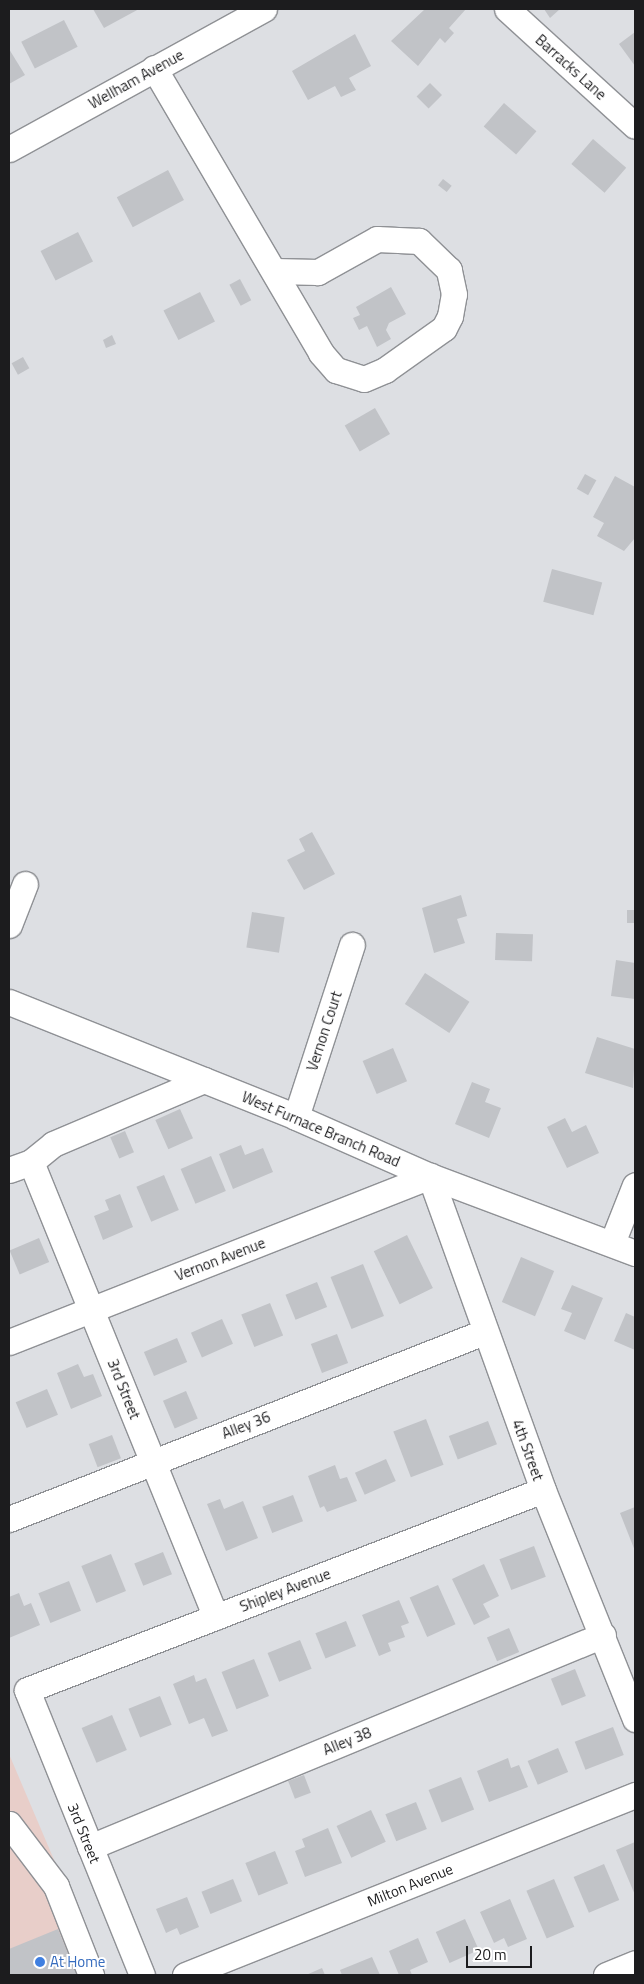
<!DOCTYPE html>
<style>
body{margin:0}
#map{position:relative;width:644px;height:1984px;overflow:hidden;background:#dddfe3;font-family:"Titillium Web",sans-serif}
div>[style]{position:absolute}
.commercial>*{inset:0;background:#e8cec9}
.building>*{inset:0;background:#c1c3c7;transform-origin:0 0}
.roads{filter:drop-shadow(1px 0 #8f9195) drop-shadow(-1px 0 #8f9195) drop-shadow(0 1px #8f9195) drop-shadow(0 -1px #8f9195)}
.minor>*{height:25px;margin:-12.5px;padding:0 12.5px;transform-origin:12.5px;border-radius:12.5px;background:#fff}
.dots>*{width:14px;height:14px;translate:-50% -50%;box-sizing:border-box;border:2px solid #fff;border-radius:50%}
span{translate:-50% -50%;white-space:nowrap;text-align:center;line-height:1.15;-webkit-text-stroke:4px #fff;paint-order:stroke}
.street-label{font-size:15px;color:#1c1c1e}
.shop-label{font-size:15px;color:#366cbe}
.left{translate:0 -50%;text-align:left}
.frame{position:absolute;inset:0;border:10px solid #1c1c1e;pointer-events:none}
.scale{position:absolute;left:466px;top:1946px;width:66px;height:22px;box-sizing:border-box;border:2px solid #1c1c1e;border-top:0;padding-left:6px;font-size:15px;line-height:18px;white-space:nowrap;color:#1c1c1e;-webkit-text-stroke:4px #fff;paint-order:stroke}
</style>
<div id="map">
<div class="commercial">
<div style="clip-path:polygon(9px 1754px,103px 1975px,9px 1975px)"></div>
</div>
<div class="building">
<div style="clip-path:polygon(93px 9px,139px 9px,104px 28px)"></div>
<div style="clip-path:polygon(425px 9px,466px 9px,449px 28px,454px 33px,445px 43px,440px 38px,418px 66px,391px 41px)"></div>
<div style="clip-path:polygon(544px 9px,560px 9px,550px 18px)"></div>
<div style="left:64px;top:20px;width:30px;height:48px;rotate:63deg"></div>
<div style="clip-path:polygon(635px 32px,635px 66px,619px 44px)"></div>
<div style="clip-path:polygon(355px 34px,371px 66px,349px 78px,356px 90px,341px 97px,335px 86px,308px 100px,292px 71px)"></div>
<div style="clip-path:polygon(9px 49px,25px 75px,9px 84px)"></div>
<div style="left:430px;top:83px;width:17px;height:19px;rotate:45deg"></div>
<div style="left:504px;top:103px;width:43px;height:31px;rotate:41deg"></div>
<div style="left:593px;top:139px;width:44px;height:33px;rotate:41deg"></div>
<div style="left:168px;top:170px;width:34px;height:58px;rotate:62deg"></div>
<div style="left:443px;top:179px;width:11px;height:8px;rotate:38deg"></div>
<div style="left:78px;top:232px;width:33px;height:42px;rotate:63deg"></div>
<div style="left:240px;top:279px;width:24px;height:12px;rotate:62deg"></div>
<div style="clip-path:polygon(391px 287px,406px 314px,389px 323px,386px 330px,391px 339px,377px 347px,367px 326px,359px 330px,353px 318px,360px 315px,356px 307px)"></div>
<div style="left:200px;top:292px;width:33px;height:41px;rotate:63deg"></div>
<div style="clip-path:polygon(112px 335px,116px 344px,106px 348px,103px 340px)"></div>
<div style="left:23px;top:357px;width:13px;height:13px;rotate:61deg"></div>
<div style="left:375px;top:408px;width:30px;height:35px;rotate:60deg"></div>
<div style="left:585px;top:474px;width:13px;height:17px;rotate:29deg"></div>
<div style="clip-path:polygon(615px 476px,635px 487px,635px 538px,624px 551px,597px 536px,604px 523px,593px 517px)"></div>
<div style="left:552px;top:569px;width:52px;height:34px;rotate:15deg"></div>
<div style="clip-path:polygon(312px 832px,335px 874px,304px 890px,287px 860px,305px 851px,299px 839px)"></div>
<div style="clip-path:polygon(461px 895px,467px 916px,457px 919px,465px 943px,434px 953px,422px 908px)"></div>
<div style="left:627px;top:910px;width:8px;height:13px"></div>
<div style="left:252px;top:912px;width:33px;height:36px;rotate:9deg"></div>
<div style="left:496px;top:933px;width:37px;height:27px;rotate:2deg"></div>
<div style="clip-path:polygon(616px 960px,635px 963px,635px 999px,611px 996px)"></div>
<div style="left:425px;top:973px;width:53px;height:37px;rotate:33deg"></div>
<div style="clip-path:polygon(597px 1037px,635px 1049px,633px 1088px,585px 1073px)"></div>
<div style="left:393px;top:1048px;width:36px;height:33px;rotate:67deg"></div>
<div style="clip-path:polygon(472px 1082px,490px 1089px,485px 1102px,501px 1108px,489px 1138px,455px 1124px)"></div>
<div style="left:180px;top:1109px;width:32px;height:27px;rotate:66deg"></div>
<div style="clip-path:polygon(565px 1118px,572px 1132px,586px 1125px,599px 1153px,567px 1168px,547px 1127px)"></div>
<div style="left:125px;top:1131px;width:23px;height:16px;rotate:67deg"></div>
<div style="clip-path:polygon(241px 1145px,245px 1155px,263px 1148px,273px 1172px,233px 1189px,219px 1154px)"></div>
<div style="left:211px;top:1156px;width:38px;height:33px;rotate:67deg"></div>
<div style="left:164px;top:1175px;width:38px;height:30px;rotate:67deg"></div>
<div style="clip-path:polygon(120px 1194px,133px 1227px,103px 1240px,94px 1216px,109px 1210px,105px 1200px)"></div>
<div style="left:407px;top:1235px;width:59px;height:37px;rotate:64deg"></div>
<div style="left:39px;top:1238px;width:26px;height:32px;rotate:67deg"></div>
<div style="left:521px;top:1257px;width:36px;height:49px;rotate:23deg"></div>
<div style="left:363px;top:1264px;width:56px;height:35px;rotate:68deg"></div>
<div style="left:317px;top:1282px;width:27px;height:34px;rotate:68deg"></div>
<div style="clip-path:polygon(572px 1285px,603px 1298px,585px 1340px,564px 1331px,572px 1313px,561px 1309px)"></div>
<div style="left:270px;top:1303px;width:35px;height:31px;rotate:68deg"></div>
<div style="clip-path:polygon(626px 1313px,635px 1317px,635px 1350px,614px 1341px)"></div>
<div style="left:222px;top:1319px;width:27px;height:34px;rotate:66deg"></div>
<div style="left:337px;top:1334px;width:31px;height:28px;rotate:69deg"></div>
<div style="left:177px;top:1338px;width:26px;height:36px;rotate:67deg"></div>
<div style="clip-path:polygon(78px 1364px,84px 1377px,93px 1374px,102px 1396px,71px 1409px,57px 1373px)"></div>
<div style="left:47px;top:1389px;width:28px;height:34px;rotate:67deg"></div>
<div style="left:186px;top:1391px;width:30px;height:25px;rotate:67deg"></div>
<div style="left:426px;top:1419px;width:49px;height:35px;rotate:69deg"></div>
<div style="left:488px;top:1421px;width:25px;height:42px;rotate:69deg"></div>
<div style="left:112px;top:1435px;width:25px;height:25px;rotate:69deg"></div>
<div style="left:386px;top:1459px;width:24px;height:34px;rotate:66deg"></div>
<div style="clip-path:polygon(335px 1465px,340px 1479px,347px 1477px,357px 1501px,327px 1512px,324px 1506px,320px 1508px,308px 1476px)"></div>
<div style="left:293px;top:1495px;width:28px;height:33px;rotate:69deg"></div>
<div style="clip-path:polygon(220px 1499px,224px 1509px,243px 1501px,258px 1538px,226px 1551px,207px 1504px)"></div>
<div style="clip-path:polygon(635px 1507px,635px 1551px,620px 1513px)"></div>
<div style="left:534px;top:1546px;width:33px;height:37px;rotate:69deg"></div>
<div style="left:163px;top:1552px;width:24px;height:31px;rotate:68deg"></div>
<div style="left:111px;top:1554px;width:40px;height:32px;rotate:68deg"></div>
<div style="clip-path:polygon(484px 1564px,499px 1596px,483px 1604px,490px 1617px,474px 1625px,452px 1579px)"></div>
<div style="left:69px;top:1581px;width:32px;height:33px;rotate:68deg"></div>
<div style="left:438px;top:1585px;width:43px;height:31px;rotate:66deg"></div>
<div style="clip-path:polygon(19px 1593px,24px 1606px,31px 1603px,40px 1625px,9px 1638px,9px 1597px)"></div>
<div style="clip-path:polygon(399px 1600px,409px 1623px,401px 1626px,405px 1637px,388px 1643px,391px 1651px,379px 1656px,362px 1615px)"></div>
<div style="left:346px;top:1621px;width:27px;height:33px;rotate:68deg"></div>
<div style="left:509px;top:1628px;width:26px;height:24px;rotate:67deg"></div>
<div style="left:300px;top:1640px;width:31px;height:35px;rotate:68deg"></div>
<div style="left:254px;top:1659px;width:40px;height:35px;rotate:68deg"></div>
<div style="left:575px;top:1669px;width:29px;height:26px;rotate:68deg"></div>
<div style="clip-path:polygon(194px 1675px,196px 1682px,206px 1678px,228px 1731px,212px 1737px,204px 1718px,189px 1724px,173px 1684px)"></div>
<div style="left:160px;top:1696px;width:31px;height:34px;rotate:68deg"></div>
<div style="left:112px;top:1715px;width:38px;height:33px;rotate:67deg"></div>
<div style="left:613px;top:1727px;width:30px;height:41px;rotate:69deg"></div>
<div style="left:558px;top:1748px;width:26px;height:33px;rotate:67deg"></div>
<div style="clip-path:polygon(508px 1758px,511px 1768px,519px 1765px,528px 1787px,489px 1802px,477px 1771px)"></div>
<div style="left:304px;top:1775px;width:19px;height:17px;rotate:69deg"></div>
<div style="left:461px;top:1777px;width:35px;height:35px;rotate:68deg"></div>
<div style="left:416px;top:1802px;width:29px;height:33px;rotate:68deg"></div>
<div style="left:371px;top:1810px;width:35px;height:38px;rotate:65deg"></div>
<div style="clip-path:polygon(328px 1828px,342px 1863px,305px 1877px,295px 1851px,305px 1847px,302px 1839px)"></div>
<div style="clip-path:polygon(635px 1842px,635px 1895px,616px 1850px)"></div>
<div style="left:275px;top:1851px;width:35px;height:32px;rotate:68deg"></div>
<div style="left:604px;top:1864px;width:39px;height:33px;rotate:67deg"></div>
<div style="left:233px;top:1879px;width:24px;height:34px;rotate:68deg"></div>
<div style="left:554px;top:1879px;width:52px;height:30px;rotate:67deg"></div>
<div style="clip-path:polygon(187px 1897px,199px 1927px,180px 1935px,177px 1928px,166px 1933px,156px 1909px)"></div>
<div style="clip-path:polygon(510px 1899px,527px 1939px,508px 1947px,504px 1938px,494px 1943px,480px 1912px)"></div>
<div style="left:465px;top:1919px;width:34px;height:32px;rotate:66deg"></div>
<div style="clip-path:polygon(58px 1929px,77px 1975px,9px 1975px,9px 1949px)"></div>
<div style="clip-path:polygon(418px 1938px,428px 1962px,410px 1970px,412px 1975px,399px 1975px,389px 1951px)"></div>
<div style="clip-path:polygon(372px 1957px,380px 1975px,342px 1975px,340px 1970px)"></div>
<div style="clip-path:polygon(322px 1968px,325px 1975px,306px 1975px)"></div>
</div>
<div class="roads">
<div class="minor">
<div style="left:507px;top:9px;width:173px;rotate:42.4deg"></div>
<div style="left:154px;top:68px;width:330px;rotate:59.6deg"></div>
<div style="left:321px;top:353px;width:23px;rotate:49deg"></div>
<div style="left:336px;top:370px;width:29px;rotate:18deg"></div>
<div style="left:364px;top:379px;width:23px;rotate:-23deg"></div>
<div style="left:385px;top:370px;width:72px;rotate:-35.4deg"></div>
<div style="left:444px;top:328px;width:13px;rotate:-63deg"></div>
<div style="left:450px;top:316px;width:22px;rotate:-80deg"></div>
<div style="left:454px;top:294px;width:25px;rotate:-102deg"></div>
<div style="left:449px;top:270px;width:42px;rotate:-136deg"></div>
<div style="left:419px;top:241px;width:42px;rotate:-177.3deg"></div>
<div style="left:377px;top:239px;width:68px;rotate:150.8deg"></div>
<div style="left:318px;top:272px;width:43px;rotate:-178.7deg"></div>
<div style="left:9px;top:149px;width:291px;rotate:-28.8deg"></div>
<div style="left:9px;top:925px;width:44px;rotate:-68.7deg"></div>
<div style="left:9px;top:1002px;width:309px;rotate:21.8deg"></div>
<div style="left:296px;top:1117px;width:146px;rotate:23.8deg"></div>
<div style="left:430px;top:1176px;width:219px;rotate:20.6deg"></div>
<div style="left:296px;top:1117px;width:181px;rotate:-72deg"></div>
<div style="left:31px;top:1162px;width:491px;rotate:67.9deg"></div>
<div style="left:9px;top:1170px;width:23px;rotate:-20deg"></div>
<div style="left:31px;top:1162px;width:28px;rotate:-39deg"></div>
<div style="left:53px;top:1144px;width:164px;rotate:-23deg"></div>
<div style="left:612px;top:1243px;width:62px;rotate:-68.4deg"></div>
<div style="left:9px;top:1342px;width:453px;rotate:-21.5deg"></div>
<div style="left:430px;top:1176px;width:334px;rotate:70.2deg"></div>
<div style="left:543px;top:1490px;width:247px;rotate:68.1deg"></div>
<div style="left:9px;top:1519px;width:510px;rotate:-21.49deg"></div>
<div style="left:9px;top:1824px;width:78px;rotate:52.8deg"></div>
<div style="left:56px;top:1886px;width:96px;rotate:68.5deg"></div>
<div style="left:90px;top:1847px;width:555px;rotate:-22.45deg"></div>
<div style="left:142px;top:1975px;width:307px;rotate:-112deg"></div>
<div style="left:27px;top:1690px;width:553px;rotate:-21.19deg"></div>
<div style="left:185px;top:1975px;width:485px;rotate:-21.8deg"></div>
<div style="left:606px;top:1975px;width:31px;rotate:-22deg"></div>
</div>
</div>
<div class="dots">
<div style="left:40px;top:1962px;background:#3f7fe0"></div>
</div>
<div class="street-label">
<span style="left:571px;top:67px;rotate:42deg">Barracks Lane</span>
<span style="left:136px;top:79px;rotate:-29deg">Wellham Avenue</span>
<span style="left:324px;top:1031px;rotate:-72deg">Vernon Court</span>
<span style="left:321px;top:1129px;rotate:23deg">West Furnace Branch Road</span>
<span style="left:220px;top:1259px;rotate:-21deg">Vernon Avenue</span>
<span style="left:124px;top:1389px;rotate:68deg">3rd Street</span>
<span style="left:246px;top:1425px;rotate:-21deg">Alley 36</span>
<span style="left:528px;top:1450px;rotate:70deg">4th Street</span>
<span style="left:285px;top:1590px;rotate:-21deg">Shipley Avenue</span>
<span style="left:347px;top:1741px;rotate:-22deg">Alley 38</span>
<span style="left:84px;top:1833px;rotate:68deg">3rd Street</span>
<span style="left:410px;top:1885px;rotate:-22deg">Milton Avenue</span>
</div>
<div class="shop-label">
<span class="left" style="left:50px;top:1962px">At Home</span>
</div>
<div class="frame"></div>
<div class="scale">20 m</div>
</div>
